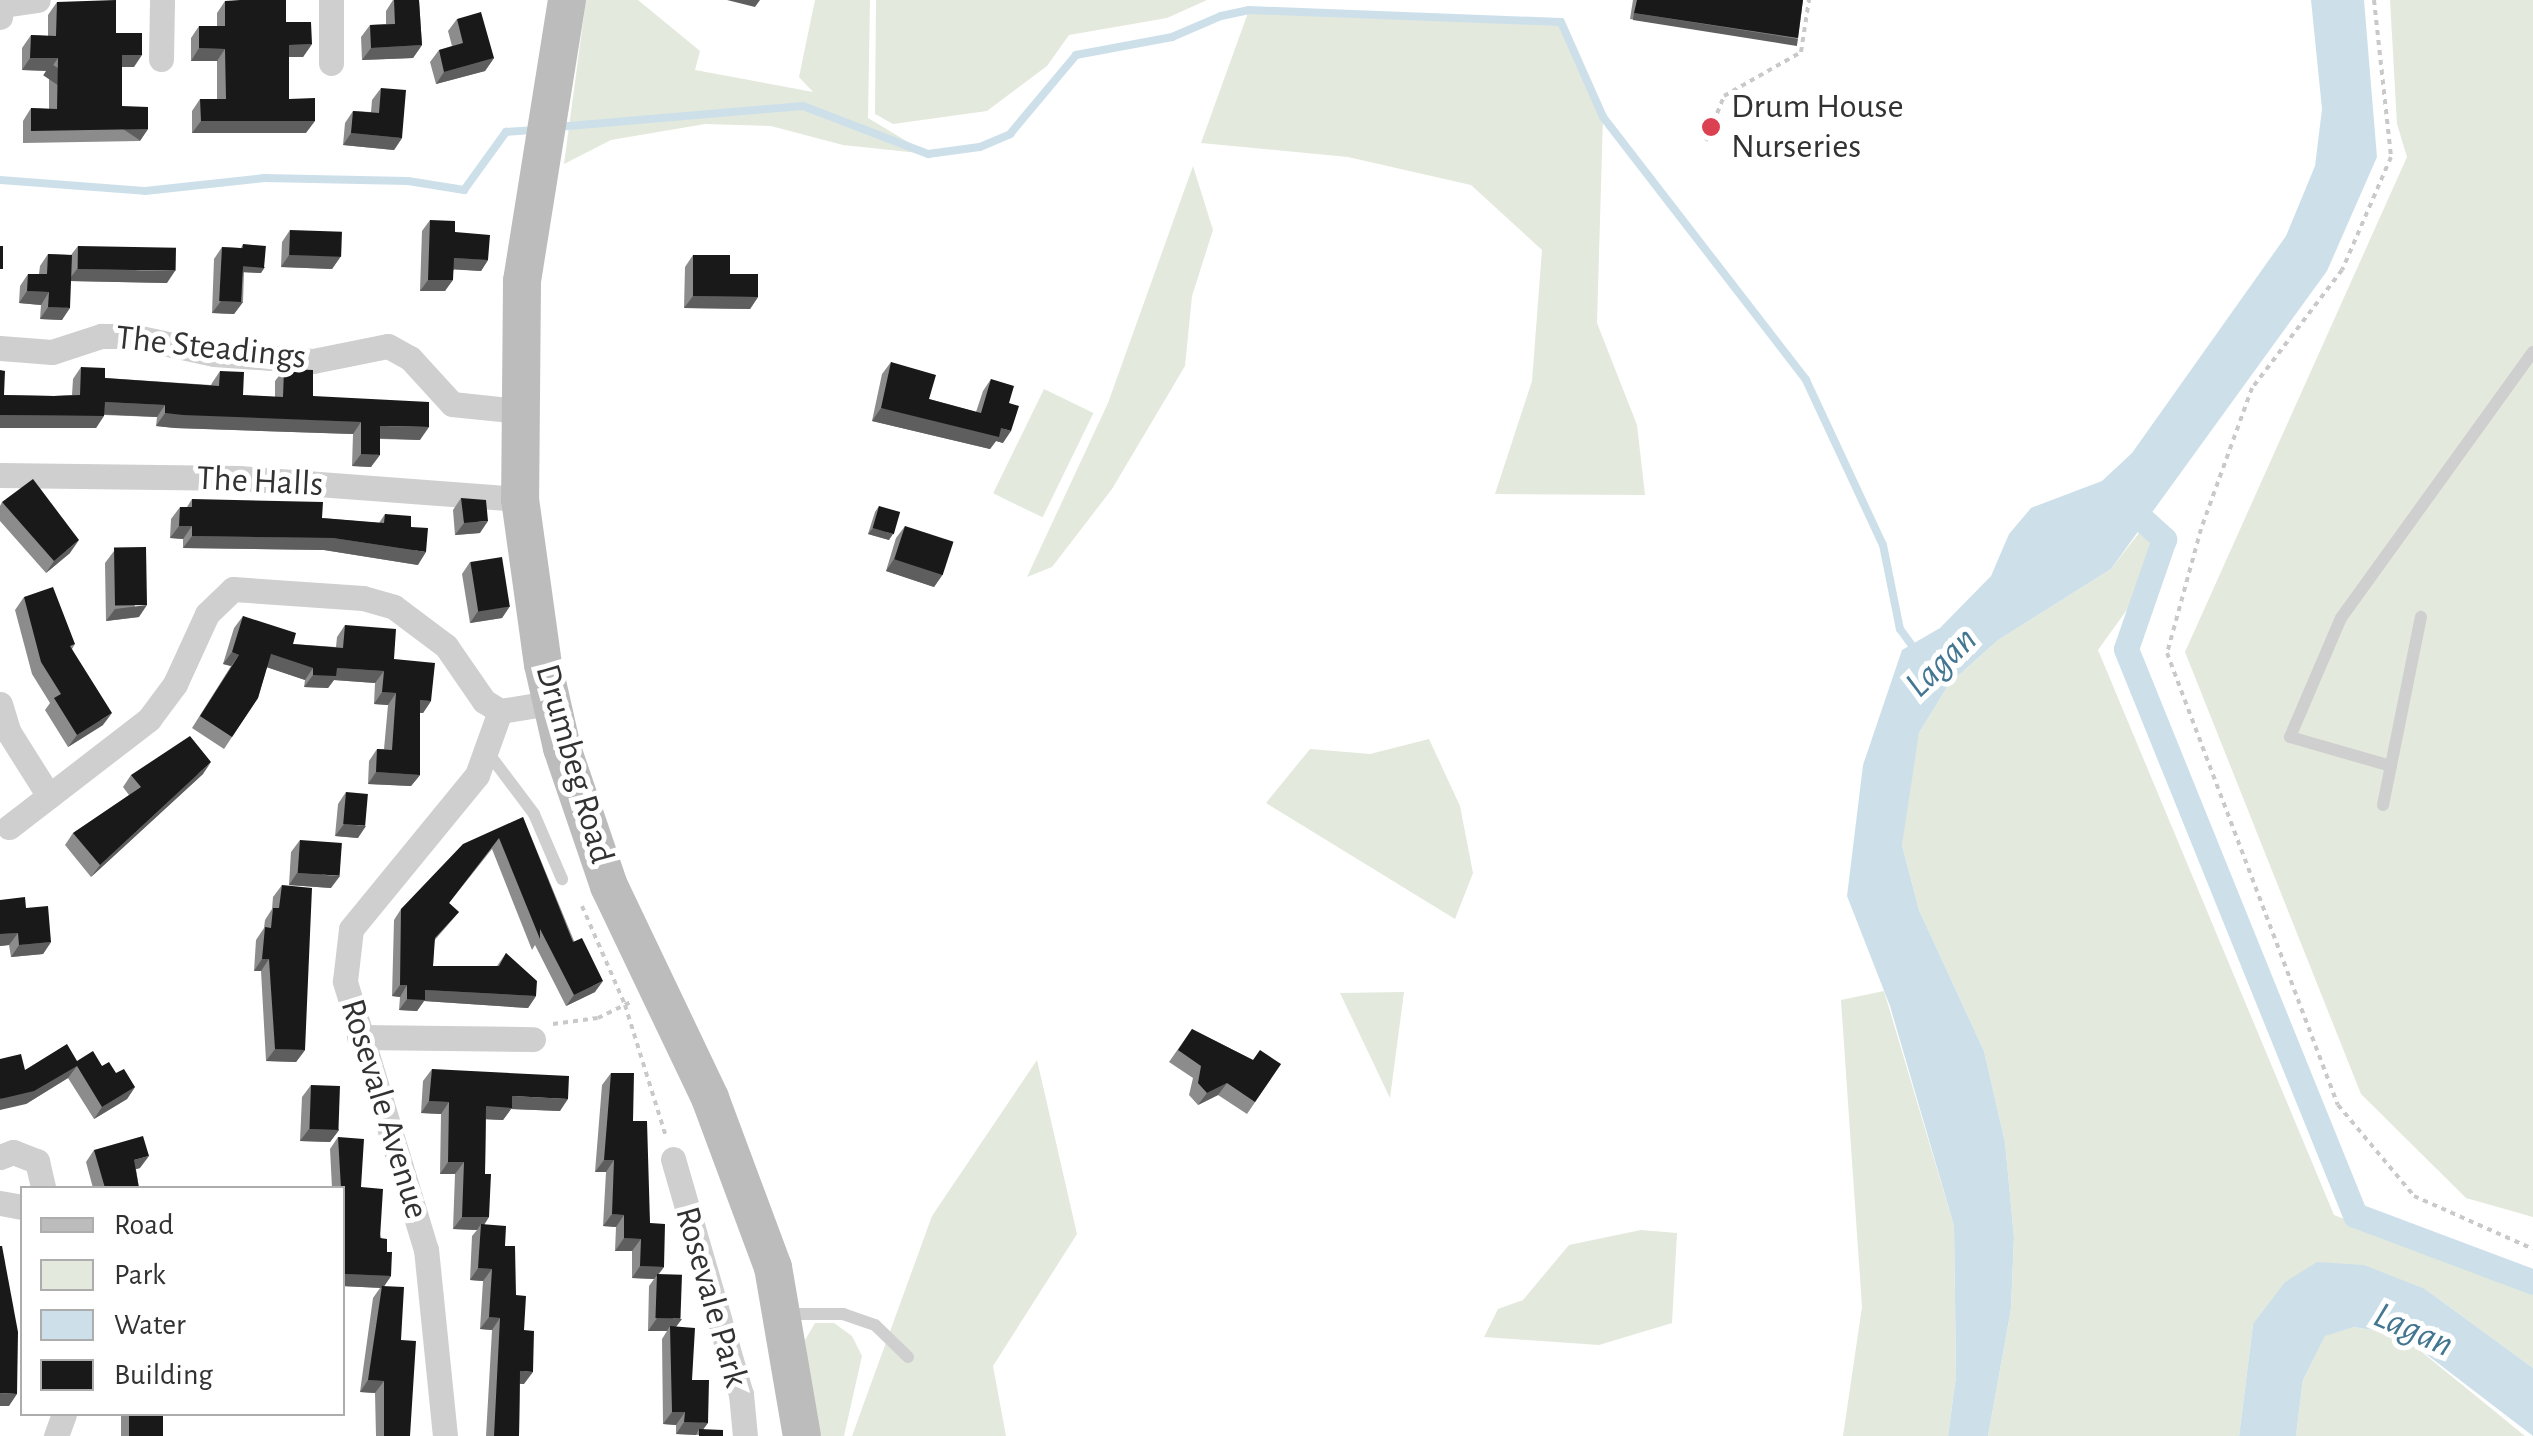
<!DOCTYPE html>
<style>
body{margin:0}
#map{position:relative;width:2533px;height:1436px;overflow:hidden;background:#fff;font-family:"Alegreya Sans",sans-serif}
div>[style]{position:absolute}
.green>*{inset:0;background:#e3e9dc;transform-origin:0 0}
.water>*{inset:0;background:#cde0ea}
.stream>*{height:8px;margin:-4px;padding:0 4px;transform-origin:4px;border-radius:4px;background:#cde0ea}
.canal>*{height:25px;margin:-12.5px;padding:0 12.5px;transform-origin:12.5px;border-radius:12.5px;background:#cde0ea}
.path>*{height:4px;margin-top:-2px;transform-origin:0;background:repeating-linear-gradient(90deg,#c9c9c9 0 5px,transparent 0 10px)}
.lane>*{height:12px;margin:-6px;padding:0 6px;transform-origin:6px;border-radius:6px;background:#cfcfcf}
.street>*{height:25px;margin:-12.5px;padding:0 12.5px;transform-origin:12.5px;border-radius:12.5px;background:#cfcfcf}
.secondary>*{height:38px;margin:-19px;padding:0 19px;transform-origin:19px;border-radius:19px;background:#bcbcbc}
.wall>*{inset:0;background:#8c8c8c;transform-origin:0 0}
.shaded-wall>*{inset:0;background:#5e5e5e;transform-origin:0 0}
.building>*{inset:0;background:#191919;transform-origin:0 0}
.dots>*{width:28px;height:28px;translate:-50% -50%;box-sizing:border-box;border:5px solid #fff;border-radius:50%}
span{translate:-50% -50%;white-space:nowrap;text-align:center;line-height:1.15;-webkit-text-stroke:10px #fff;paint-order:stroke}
.poi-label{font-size:35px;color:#323232}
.left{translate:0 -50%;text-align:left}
.street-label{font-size:35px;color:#323232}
.water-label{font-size:38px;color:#437691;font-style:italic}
.legend{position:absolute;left:20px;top:1186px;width:325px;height:230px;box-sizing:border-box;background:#fff;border:2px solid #adadad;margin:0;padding:12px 18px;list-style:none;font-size:30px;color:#323232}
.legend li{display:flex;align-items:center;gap:20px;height:50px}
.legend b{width:50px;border:2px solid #adadad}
</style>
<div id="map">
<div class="green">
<div style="clip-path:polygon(586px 0,638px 0,700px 51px,695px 70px,813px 92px,799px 77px,815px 0,870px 0,868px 118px,928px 154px,843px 145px,771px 126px,705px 124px,611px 140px,564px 164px)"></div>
<div style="clip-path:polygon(876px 0,1207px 0,1167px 18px,1069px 35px,1047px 66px,987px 111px,893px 124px,875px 114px)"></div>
<div style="clip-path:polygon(2390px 0,2533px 0,2533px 1217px,2466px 1198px,2361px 1094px,2185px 652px,2407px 157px,2397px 124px)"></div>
<div style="clip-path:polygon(1249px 10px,1561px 22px,1603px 117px,1597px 323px,1637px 425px,1645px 495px,1495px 494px,1532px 381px,1542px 250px,1471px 185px,1348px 157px,1201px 143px)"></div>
<div style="clip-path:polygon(1193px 166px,1213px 230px,1192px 296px,1185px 366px,1112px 489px,1052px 567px,1027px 577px,1108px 403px)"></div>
<div style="left:1044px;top:389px;width:55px;height:116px;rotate:26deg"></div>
<div style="clip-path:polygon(2142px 529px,2152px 543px,2144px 586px,2098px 650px,2334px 1215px,2533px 1293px,2533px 1368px,2425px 1289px,2253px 1324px,2239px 1436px,1988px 1436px,2011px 1309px,2014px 1237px,2005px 1142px,1984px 1051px,1919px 910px,1902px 845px,1905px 796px,1919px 733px,1949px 684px,1998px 640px,2111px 569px)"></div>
<div style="clip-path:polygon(1429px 739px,1460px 806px,1473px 873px,1455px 919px,1266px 803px,1310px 749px,1370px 754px)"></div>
<div style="clip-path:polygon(1884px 991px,1954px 1226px,1956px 1376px,1948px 1436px,1843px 1436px,1862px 1307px,1841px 1000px)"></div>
<div style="clip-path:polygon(1404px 992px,1390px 1098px,1340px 993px)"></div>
<div style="clip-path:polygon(1037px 1060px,1077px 1234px,993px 1366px,1006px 1436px,852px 1436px,932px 1216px)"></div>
<div style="clip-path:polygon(1641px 1230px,1677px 1233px,1672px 1323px,1599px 1345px,1484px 1337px,1498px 1309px,1523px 1300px,1569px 1245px)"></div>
<div style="clip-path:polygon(815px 1323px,834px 1323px,852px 1336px,862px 1356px,844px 1436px,816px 1436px,805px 1340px)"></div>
<div style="clip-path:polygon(2354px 1327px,2401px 1335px,2525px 1436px,2296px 1436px,2303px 1380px,2325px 1335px)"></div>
</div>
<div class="water">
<div style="clip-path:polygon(2311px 0,2364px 0,2377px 157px,2327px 271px,2111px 569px,1998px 640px,1949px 684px,1919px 733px,1902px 845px,1919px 910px,1984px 1051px,2005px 1142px,2014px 1237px,2011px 1309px,1988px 1436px,1948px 1436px,1956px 1376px,1954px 1226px,1890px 1006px,1847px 896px,1863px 765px,1902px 650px,1940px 628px,1991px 576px,2009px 534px,2031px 508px,2102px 481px,2132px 453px,2286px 236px,2315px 166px,2322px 109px)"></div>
<div style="clip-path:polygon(2317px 1262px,2364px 1265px,2425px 1289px,2533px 1368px,2533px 1436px,2401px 1335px,2354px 1327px,2325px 1336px,2303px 1380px,2296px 1436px,2239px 1436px,2253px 1324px,2285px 1282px)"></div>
</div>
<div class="stream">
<div style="left:557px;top:127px;width:247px;rotate:-4.9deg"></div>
<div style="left:803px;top:106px;width:134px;rotate:21deg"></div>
<div style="left:928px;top:154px;width:52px;rotate:-7.7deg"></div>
<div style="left:980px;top:147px;width:33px;rotate:-23deg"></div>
<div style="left:1010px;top:134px;width:103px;rotate:-50.1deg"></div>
<div style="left:1076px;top:55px;width:98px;rotate:-10.6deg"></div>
<div style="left:1172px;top:37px;width:53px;rotate:-23.2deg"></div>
<div style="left:1221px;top:16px;width:29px;rotate:-12deg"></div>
<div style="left:1249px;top:10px;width:312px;rotate:2.2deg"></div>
<div style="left:1561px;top:22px;width:104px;rotate:66.1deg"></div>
<div style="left:1603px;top:117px;width:332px;rotate:52.3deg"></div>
<div style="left:1806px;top:380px;width:182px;rotate:65deg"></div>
<div style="left:1883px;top:545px;width:86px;rotate:78.6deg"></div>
<div style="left:1900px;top:629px;width:24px;rotate:54deg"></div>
<div style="left:0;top:180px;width:145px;rotate:4.3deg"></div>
<div style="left:145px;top:191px;width:120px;rotate:-6.2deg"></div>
<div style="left:264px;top:178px;width:144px;rotate:1.2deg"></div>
<div style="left:408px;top:181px;width:57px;rotate:9.1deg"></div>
<div style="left:464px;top:190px;width:72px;rotate:-54.1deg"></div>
<div style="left:506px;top:132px;width:27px;rotate:-4deg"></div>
</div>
<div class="canal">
<div style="left:2122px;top:501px;width:57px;rotate:42.1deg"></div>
<div style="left:2164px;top:539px;width:116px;rotate:109.1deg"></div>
<div style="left:2126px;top:649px;width:611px;rotate:67.97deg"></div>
<div style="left:2355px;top:1215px;width:190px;rotate:20.6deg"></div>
</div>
<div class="path">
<div style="left:2374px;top:0;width:158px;rotate:83.8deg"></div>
<div style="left:2391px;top:157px;width:123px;rotate:113.4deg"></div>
<div style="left:2342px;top:270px;width:148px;rotate:127.3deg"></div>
<div style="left:2252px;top:388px;width:150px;rotate:109.9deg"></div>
<div style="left:2201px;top:529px;width:129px;rotate:105.3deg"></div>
<div style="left:2167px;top:653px;width:483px;rotate:69.3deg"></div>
<div style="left:2338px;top:1105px;width:119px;rotate:50.1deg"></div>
<div style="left:2414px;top:1196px;width:130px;rotate:24deg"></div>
<div style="left:1706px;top:141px;width:48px;rotate:-68.2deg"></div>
<div style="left:1724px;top:96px;width:89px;rotate:-29.7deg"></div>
<div style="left:1801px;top:52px;width:53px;rotate:-81.3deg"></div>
<div style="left:582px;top:906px;width:108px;rotate:66.5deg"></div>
<div style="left:625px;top:1005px;width:138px;rotate:72.7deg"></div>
<div style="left:553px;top:1024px;width:45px;rotate:-7.6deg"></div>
<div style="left:598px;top:1018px;width:39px;rotate:-26deg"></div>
</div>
<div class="lane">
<div style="left:489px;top:754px;width:75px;rotate:53.1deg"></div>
<div style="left:534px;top:814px;width:71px;rotate:66.7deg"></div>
<div style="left:2391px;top:766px;width:105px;rotate:-164deg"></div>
<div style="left:2290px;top:737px;width:129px;rotate:-66.8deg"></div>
<div style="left:2341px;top:618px;width:328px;rotate:-54.2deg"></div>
<div style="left:2383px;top:805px;width:192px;rotate:-78.6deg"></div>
<div style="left:785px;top:1314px;width:58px"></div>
<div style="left:843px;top:1314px;width:34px;rotate:19deg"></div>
<div style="left:875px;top:1325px;width:46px;rotate:44.1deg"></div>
</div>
<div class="street">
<div style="left:0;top:17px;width:12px;rotate:-81deg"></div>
<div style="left:2px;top:5px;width:36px;rotate:-8deg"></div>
<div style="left:161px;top:59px;width:59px;rotate:-89deg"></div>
<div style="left:331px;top:63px;width:63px;rotate:-90deg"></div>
<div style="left:0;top:348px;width:52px;rotate:4.4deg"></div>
<div style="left:52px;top:352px;width:52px;rotate:-18.1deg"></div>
<div style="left:101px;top:336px;width:30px"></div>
<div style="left:131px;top:336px;width:85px;rotate:12.2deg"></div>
<div style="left:214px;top:354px;width:99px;rotate:4deg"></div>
<div style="left:313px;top:361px;width:76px;rotate:-11.3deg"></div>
<div style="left:388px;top:346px;width:25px;rotate:29deg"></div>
<div style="left:410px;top:358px;width:62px;rotate:47.6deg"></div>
<div style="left:452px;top:404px;width:67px;rotate:6deg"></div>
<div style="left:0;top:475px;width:239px;rotate:0.7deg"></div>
<div style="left:239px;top:478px;width:282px;rotate:4.3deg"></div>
<div style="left:0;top:704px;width:28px;rotate:73deg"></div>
<div style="left:8px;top:731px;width:77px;rotate:57.8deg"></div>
<div style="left:9px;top:827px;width:177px;rotate:-37.6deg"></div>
<div style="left:149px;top:719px;width:44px;rotate:-53.4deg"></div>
<div style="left:175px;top:684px;width:77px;rotate:-65.4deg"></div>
<div style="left:207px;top:614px;width:36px;rotate:-44deg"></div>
<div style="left:233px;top:589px;width:130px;rotate:4deg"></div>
<div style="left:363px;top:598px;width:32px;rotate:16deg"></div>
<div style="left:394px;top:607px;width:65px;rotate:36.9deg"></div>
<div style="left:446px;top:646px;width:67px;rotate:55.4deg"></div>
<div style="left:484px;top:701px;width:19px;rotate:32deg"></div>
<div style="left:500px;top:711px;width:51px;rotate:-9.1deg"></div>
<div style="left:359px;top:1037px;width:174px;rotate:0.7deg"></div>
<div style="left:0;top:1157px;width:14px;rotate:-21deg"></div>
<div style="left:13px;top:1152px;width:26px;rotate:21deg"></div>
<div style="left:37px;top:1161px;width:28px;rotate:77deg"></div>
<div style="left:673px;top:1159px;width:245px;rotate:73.9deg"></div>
<div style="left:741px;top:1394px;width:42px;rotate:84.6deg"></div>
<div style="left:0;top:1203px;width:22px;rotate:10deg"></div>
<div style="left:56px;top:1436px;width:23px;rotate:-70deg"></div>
<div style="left:445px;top:1436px;width:187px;rotate:-95.8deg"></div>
<div style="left:426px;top:1250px;width:281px;rotate:-106.8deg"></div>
<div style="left:345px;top:981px;width:52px;rotate:-83.4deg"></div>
<div style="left:351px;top:929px;width:199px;rotate:-50.7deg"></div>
<div style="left:477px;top:775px;width:68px;rotate:-70.2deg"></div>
</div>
<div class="secondary">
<div style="left:567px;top:0;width:285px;rotate:99.1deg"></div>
<div style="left:522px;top:281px;width:218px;rotate:90.5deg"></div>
<div style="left:520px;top:499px;width:167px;rotate:82.1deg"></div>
<div style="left:543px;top:664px;width:86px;rotate:77.3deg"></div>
<div style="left:562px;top:748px;width:146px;rotate:71.2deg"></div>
<div style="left:609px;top:886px;width:235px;rotate:64.5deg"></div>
<div style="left:710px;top:1098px;width:180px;rotate:69.6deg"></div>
<div style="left:773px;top:1267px;width:171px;rotate:80.3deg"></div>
</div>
<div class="wall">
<div style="clip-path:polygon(393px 0,419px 0,422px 45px,413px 58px,362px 60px,361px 37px,370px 25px,386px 24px,386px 11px)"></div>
<div style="clip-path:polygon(1633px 0,1803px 0,1798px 38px,1793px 44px,1630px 19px)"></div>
<div style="clip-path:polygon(225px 1px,286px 22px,312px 44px,303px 57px,289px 57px,289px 99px,306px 133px,192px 133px,192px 111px,200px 99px,217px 99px,217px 61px,191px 61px,191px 38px,199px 26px,217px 26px,217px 13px)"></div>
<div style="clip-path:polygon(57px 2px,116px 33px,134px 67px,122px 67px,122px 106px,148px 129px,140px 141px,23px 143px,23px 121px,31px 108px,49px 109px,49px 71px,22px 70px,22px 48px,31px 35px,48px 36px,48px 15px)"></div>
<div style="clip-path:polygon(457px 19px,494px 58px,485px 71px,436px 84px,430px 62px,439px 50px,452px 46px,448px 31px)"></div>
<div style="clip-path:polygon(381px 88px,402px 138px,394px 150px,343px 145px,345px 123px,353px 111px,371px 112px,372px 100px)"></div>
<div style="clip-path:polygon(430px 220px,455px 232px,488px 260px,481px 271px,454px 269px,445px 291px,420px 291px,422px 231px)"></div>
<div style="clip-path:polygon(290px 230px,341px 256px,332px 269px,281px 267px,282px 242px)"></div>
<div style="clip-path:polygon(243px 244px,261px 273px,244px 272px,243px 302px,234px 314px,212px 313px,214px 259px,222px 247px,241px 248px)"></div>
<div style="clip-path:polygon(78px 246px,167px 283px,71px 281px,62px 320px,40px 319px,41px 305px,19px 303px,20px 286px,28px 274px,39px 274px,40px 266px,48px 254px,71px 255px)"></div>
<div style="clip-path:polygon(693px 255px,730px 274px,758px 297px,750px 309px,684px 308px,685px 267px)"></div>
<div style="clip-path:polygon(891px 362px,929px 399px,976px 412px,983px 391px,991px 379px,1009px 403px,1003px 443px,996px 441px,990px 449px,872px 421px,882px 374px)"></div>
<div style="clip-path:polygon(81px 367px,105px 378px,211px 385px,212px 383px,220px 371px,243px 395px,275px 397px,275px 381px,284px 369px,313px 396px,420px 440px,380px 439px,371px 467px,352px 466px,353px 434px,175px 428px,156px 426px,157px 417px,104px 415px,96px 428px,0 428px,0 370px,4px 395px,54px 396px,72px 395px,73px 379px)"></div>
<div style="clip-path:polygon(461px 498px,480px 533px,455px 535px,453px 510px)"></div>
<div style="clip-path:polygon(192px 499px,322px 518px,379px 523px,385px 514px,411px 527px,418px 565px,324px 550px,183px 548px,183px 539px,170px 538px,171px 519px,180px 507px,187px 507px)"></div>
<div style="clip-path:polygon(2px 502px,70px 553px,46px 573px,0 521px,0 506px)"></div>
<div style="clip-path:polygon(879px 506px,889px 540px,868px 534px,875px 512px)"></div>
<div style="clip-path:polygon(905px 526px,943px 574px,934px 587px,886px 571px,896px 538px)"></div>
<div style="clip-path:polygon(114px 551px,139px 617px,106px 621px,105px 563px)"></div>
<div style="clip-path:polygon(470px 562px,510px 606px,502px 618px,470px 623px,462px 574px)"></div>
<div style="clip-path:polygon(24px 597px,75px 644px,72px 649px,103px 725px,68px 747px,45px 710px,50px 703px,32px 674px,15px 610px)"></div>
<div style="clip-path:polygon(243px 616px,293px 644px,336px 647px,337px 637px,345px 625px,394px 659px,431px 701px,423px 713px,420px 713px,420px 775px,411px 786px,368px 784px,369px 761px,377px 749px,384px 749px,388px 705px,374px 704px,375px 683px,334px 680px,328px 688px,304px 687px,305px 680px,267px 667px,258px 698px,224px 749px,192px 728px,231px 666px,223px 664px,234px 628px)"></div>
<div style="clip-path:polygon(203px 774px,91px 877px,65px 845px,73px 833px,129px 795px,123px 787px,131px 775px)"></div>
<div style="clip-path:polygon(346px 792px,358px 838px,335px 836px,338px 804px)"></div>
<div style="clip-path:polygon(523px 817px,595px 992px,566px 1006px,535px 945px,532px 950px,492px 849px,449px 903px,459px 912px,434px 941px,433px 966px,497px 966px,506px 953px,536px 996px,528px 1008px,424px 1001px,417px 1011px,399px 1010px,400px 997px,392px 996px,394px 920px,401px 909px)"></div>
<div style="clip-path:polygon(300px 840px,331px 888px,289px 885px,291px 852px)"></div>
<div style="clip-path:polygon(282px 885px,305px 1050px,296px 1062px,266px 1061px,261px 971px,254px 971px,256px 940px,264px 928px,265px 920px,272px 909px,273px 897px)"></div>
<div style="clip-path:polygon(0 900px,51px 942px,43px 954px,11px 957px,9px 945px,0 946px)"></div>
<div style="clip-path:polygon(1192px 1029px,1253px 1060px,1281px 1064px,1247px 1114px,1218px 1095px,1198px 1105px,1189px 1095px,1193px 1078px,1169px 1062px)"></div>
<div style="clip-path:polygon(77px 1061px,102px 1066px,135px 1087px,127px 1099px,94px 1119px,68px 1078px,26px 1104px,25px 1070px)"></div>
<div style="clip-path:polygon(432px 1069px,560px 1111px,511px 1109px,503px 1120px,486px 1119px,484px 1224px,505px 1246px,524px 1330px,524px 1384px,520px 1384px,519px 1436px,486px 1436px,492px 1330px,480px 1329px,483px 1281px,470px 1280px,472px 1236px,477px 1230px,453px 1229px,455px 1174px,440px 1174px,441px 1114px,421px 1113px,423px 1081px)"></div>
<div style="clip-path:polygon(611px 1073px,633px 1121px,650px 1223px,664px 1267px,659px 1274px,692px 1380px,703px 1429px,723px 1436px,676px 1434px,676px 1425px,663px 1424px,662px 1339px,667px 1331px,648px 1331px,649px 1286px,654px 1279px,632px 1278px,632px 1251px,615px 1251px,616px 1227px,603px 1226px,606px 1172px,595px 1172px,602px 1085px)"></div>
<div style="clip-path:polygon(311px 1085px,339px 1130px,330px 1142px,300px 1141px,302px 1097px)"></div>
<div style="clip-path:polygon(338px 1137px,361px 1187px,387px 1252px,391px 1276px,384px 1286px,401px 1340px,410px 1436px,376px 1436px,375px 1393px,360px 1392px,373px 1298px,380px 1288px,342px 1286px,342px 1188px,332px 1188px,330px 1149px)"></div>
<div style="clip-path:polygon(94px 1150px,140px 1168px,136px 1169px,139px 1188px,93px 1188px,86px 1162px)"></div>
<div style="left:121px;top:1414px;width:42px;height:22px"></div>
</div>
<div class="shaded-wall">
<div style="clip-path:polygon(727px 0,760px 0,755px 7px)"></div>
<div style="left:1634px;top:13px;width:166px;height:7px;rotate:9deg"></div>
<div style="clip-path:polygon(312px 44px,303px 57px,280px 57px,289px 45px)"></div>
<div style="clip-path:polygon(422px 45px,413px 58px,362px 60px,371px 48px)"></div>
<div style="clip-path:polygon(199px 48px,225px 49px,217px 61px,191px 61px)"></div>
<div style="clip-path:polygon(122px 55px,142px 55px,134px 67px,114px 67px)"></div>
<div style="clip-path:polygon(30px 58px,58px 58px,49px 71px,22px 70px)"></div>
<div style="clip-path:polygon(494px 58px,485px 71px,436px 84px,444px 72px)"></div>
<div style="clip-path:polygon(201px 121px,315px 121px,306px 133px,192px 133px)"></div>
<div style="left:148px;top:129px;width:14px;height:117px;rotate:124deg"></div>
<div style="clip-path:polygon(351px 133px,402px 138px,394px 150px,343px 145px)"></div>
<div style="clip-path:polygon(289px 255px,341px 256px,332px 269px,281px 267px)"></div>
<div style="clip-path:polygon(454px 258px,488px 260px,481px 271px,446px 269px)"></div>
<div style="clip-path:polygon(242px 265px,265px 267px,261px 273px,238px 272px)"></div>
<div style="clip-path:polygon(77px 269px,175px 271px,167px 283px,68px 281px)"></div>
<div style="clip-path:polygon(428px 280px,453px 280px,445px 291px,420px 291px)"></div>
<div style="clip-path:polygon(27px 291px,49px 292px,41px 305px,19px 303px)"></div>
<div style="clip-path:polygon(693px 296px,758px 297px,750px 309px,684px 308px)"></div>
<div style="clip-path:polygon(221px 301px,243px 302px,234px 314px,212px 313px)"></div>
<div style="clip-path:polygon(48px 307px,70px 308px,62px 320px,40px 319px)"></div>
<div style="clip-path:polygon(105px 402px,165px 405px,157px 417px,96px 414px)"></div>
<div style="clip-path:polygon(881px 408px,1001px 428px,1011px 431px,1003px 443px,996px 441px,990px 449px,872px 421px)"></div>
<div style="clip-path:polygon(165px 413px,361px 422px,353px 434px,175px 428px,156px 426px)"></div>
<div style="clip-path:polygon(0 415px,104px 416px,96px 428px,0 428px)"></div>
<div style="clip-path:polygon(380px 426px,429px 427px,420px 440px,372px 438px)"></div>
<div style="clip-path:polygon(361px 454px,380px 455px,371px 467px,352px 466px)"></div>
<div style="clip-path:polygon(488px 521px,480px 533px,455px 535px,464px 523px)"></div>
<div style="clip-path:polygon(179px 526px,192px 526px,183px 539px,170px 538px)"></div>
<div style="clip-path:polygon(873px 528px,893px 534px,889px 540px,868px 534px)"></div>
<div style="clip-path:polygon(192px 536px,333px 538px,426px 552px,418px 565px,324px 550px,183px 548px)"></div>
<div style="clip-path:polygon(79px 540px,70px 553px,46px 573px,54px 561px)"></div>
<div style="clip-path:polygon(894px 559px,943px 574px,934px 587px,886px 571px)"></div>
<div style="clip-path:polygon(147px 605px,139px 617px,106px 621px,115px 609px)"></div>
<div style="clip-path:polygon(510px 606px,502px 618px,470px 623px,478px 611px)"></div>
<div style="clip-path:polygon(232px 652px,239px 655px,231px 666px,223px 664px)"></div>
<div style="clip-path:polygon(271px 654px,313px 668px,305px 680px,263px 666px)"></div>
<div style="clip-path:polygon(337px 668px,384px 671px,375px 683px,334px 680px,328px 688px,304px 687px,313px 675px)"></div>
<div style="clip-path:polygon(382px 692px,396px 693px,388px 705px,374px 704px)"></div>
<div style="clip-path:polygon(420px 700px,431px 701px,423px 713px,412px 712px)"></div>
<div style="clip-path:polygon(112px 713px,103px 725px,68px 747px,77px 735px)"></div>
<div style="clip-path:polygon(211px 762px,203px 774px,91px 877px,100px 865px)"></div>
<div style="clip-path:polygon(376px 772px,420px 775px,411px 786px,368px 784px)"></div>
<div style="clip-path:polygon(344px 824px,366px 826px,358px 838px,335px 836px)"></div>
<div style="clip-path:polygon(297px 873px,340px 876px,331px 888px,289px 885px)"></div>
<div style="clip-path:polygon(18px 933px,9px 945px,0 946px,0 934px)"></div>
<div style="clip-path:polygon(51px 942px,43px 954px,11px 957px,19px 945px)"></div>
<div style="clip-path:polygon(262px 959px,269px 959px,261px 971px,254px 971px)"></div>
<div style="clip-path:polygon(603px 981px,595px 992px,566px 1006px,574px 995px)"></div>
<div style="clip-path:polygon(400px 985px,407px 985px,400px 997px,392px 996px)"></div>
<div style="clip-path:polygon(425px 990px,536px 996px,528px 1008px,424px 1001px,417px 1011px,399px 1010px,407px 999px)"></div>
<div style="clip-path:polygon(275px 1049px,305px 1050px,296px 1062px,266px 1061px)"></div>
<div style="clip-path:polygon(77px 1066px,68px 1078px,26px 1104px,0 1110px,0 1099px)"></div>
<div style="clip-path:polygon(1227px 1083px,1218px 1095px,1198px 1105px,1207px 1093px)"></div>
<div style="clip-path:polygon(135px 1087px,127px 1099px,94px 1119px,102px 1107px)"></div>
<div style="clip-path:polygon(512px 1096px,568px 1099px,560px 1111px,511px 1109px,503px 1120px,478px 1119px,486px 1106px)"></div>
<div style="clip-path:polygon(429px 1101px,449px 1102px,441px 1114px,421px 1113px)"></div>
<div style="clip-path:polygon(309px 1129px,339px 1130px,330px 1142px,300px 1141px)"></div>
<div style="clip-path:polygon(149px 1156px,140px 1168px,125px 1172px,134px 1160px)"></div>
<div style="clip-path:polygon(604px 1160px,614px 1160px,606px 1172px,595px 1172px)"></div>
<div style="clip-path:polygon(448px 1162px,464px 1162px,455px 1174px,440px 1174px)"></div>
<div style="clip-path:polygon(612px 1214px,624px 1215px,616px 1227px,603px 1226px)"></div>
<div style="clip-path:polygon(462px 1217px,489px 1217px,481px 1230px,481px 1224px,477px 1230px,453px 1229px)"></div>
<div style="clip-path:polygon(624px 1238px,641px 1239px,632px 1251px,615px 1251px)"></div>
<div style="clip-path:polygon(640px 1266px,664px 1267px,654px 1279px,632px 1278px)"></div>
<div style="clip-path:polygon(478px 1268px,492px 1269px,483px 1281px,470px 1280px)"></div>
<div style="clip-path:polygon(345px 1274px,391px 1276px,383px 1288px,342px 1286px,342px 1278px)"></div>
<div style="clip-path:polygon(489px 1317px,500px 1318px,492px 1330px,480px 1329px)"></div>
<div style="clip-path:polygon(657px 1318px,682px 1319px,673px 1331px,670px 1326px,667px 1331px,648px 1331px)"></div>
<div style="clip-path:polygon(520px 1371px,533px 1372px,524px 1384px,512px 1383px)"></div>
<div style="clip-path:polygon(368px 1380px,384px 1381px,375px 1393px,360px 1392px)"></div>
<div style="clip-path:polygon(0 1393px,17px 1394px,9px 1406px,0 1406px)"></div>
<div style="clip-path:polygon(672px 1412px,685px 1412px,676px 1425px,663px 1424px)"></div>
<div style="clip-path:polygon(684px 1422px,708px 1423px,699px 1435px,699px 1429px,696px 1435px,676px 1434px)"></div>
</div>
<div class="building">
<div style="clip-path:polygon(116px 0,116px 33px,142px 33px,142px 55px,122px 55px,122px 106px,148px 107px,148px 129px,31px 131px,31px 108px,57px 109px,58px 58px,30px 58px,31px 35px,56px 36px,57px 2px)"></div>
<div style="clip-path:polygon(240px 0,286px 0,286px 22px,311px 22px,312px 44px,289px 45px,289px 99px,315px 98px,315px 121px,201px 121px,200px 99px,226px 99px,225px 49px,199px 48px,199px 26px,225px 26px,225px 1px)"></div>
<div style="clip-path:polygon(394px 0,419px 0,422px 45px,371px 48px,370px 25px,395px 24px)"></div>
<div style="clip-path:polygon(1637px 0,1803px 0,1798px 38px,1634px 13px)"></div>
<div style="clip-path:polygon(481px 12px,494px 58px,444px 72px,439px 50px,463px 43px,457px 19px)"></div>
<div style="clip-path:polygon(381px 88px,406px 90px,402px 138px,351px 133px,353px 111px,379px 113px)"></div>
<div style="clip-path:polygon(430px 220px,455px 221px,455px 232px,490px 235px,488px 260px,454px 258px,453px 280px,428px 280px)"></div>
<div style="left:290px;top:230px;width:52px;height:25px;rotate:2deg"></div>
<div style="left:243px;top:244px;width:23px;height:22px;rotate:5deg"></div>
<div style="left:0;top:246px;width:3px;height:23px"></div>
<div style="left:78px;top:246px;width:98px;height:23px;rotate:1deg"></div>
<div style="left:222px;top:247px;width:22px;height:54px;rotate:3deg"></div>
<div style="clip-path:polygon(48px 254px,72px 255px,70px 308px,48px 307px,49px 292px,27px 291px,28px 274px,47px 274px)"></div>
<div style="clip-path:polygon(693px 255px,730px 255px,730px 274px,758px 274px,758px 297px,693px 296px)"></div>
<div style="clip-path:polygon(891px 362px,936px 375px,929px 399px,981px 413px,991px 379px,1014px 386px,1009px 403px,1019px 406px,1011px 431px,1001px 428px,999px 437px,881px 408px)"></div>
<div style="clip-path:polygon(81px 367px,105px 368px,105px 378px,219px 386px,220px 371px,244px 372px,243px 395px,283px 397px,284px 369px,313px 370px,313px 396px,429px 402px,429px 427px,380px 426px,380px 455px,361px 454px,361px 422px,183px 415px,165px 413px,165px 405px,105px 402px,104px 416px,0 415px,0 370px,5px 371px,4px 395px,54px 396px,80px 395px)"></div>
<div style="clip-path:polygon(33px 479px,79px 540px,54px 561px,2px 502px)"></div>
<div style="clip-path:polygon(461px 498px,486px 500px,488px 521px,464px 523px)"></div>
<div style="clip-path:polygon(192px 499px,323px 502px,322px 518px,384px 523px,385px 514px,411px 516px,411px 527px,428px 528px,426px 552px,333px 538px,192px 536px,192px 526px,179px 526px,180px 507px,192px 507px)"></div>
<div style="left:879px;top:506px;width:22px;height:23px;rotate:16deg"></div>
<div style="left:905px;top:526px;width:51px;height:35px;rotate:18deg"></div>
<div style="left:146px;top:547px;width:58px;height:32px;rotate:89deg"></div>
<div style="left:502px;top:557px;width:50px;height:32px;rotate:81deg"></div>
<div style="clip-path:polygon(53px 587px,75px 644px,70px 646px,112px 713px,77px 735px,54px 698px,61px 694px,41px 662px,24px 597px)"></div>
<div style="clip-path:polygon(243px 616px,296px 633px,293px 644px,343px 648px,345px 625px,396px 629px,394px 659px,435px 663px,431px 701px,420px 700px,420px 775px,376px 772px,377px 749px,392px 750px,396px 693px,382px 692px,384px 671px,337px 668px,336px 676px,313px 675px,313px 668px,271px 654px,258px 698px,232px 737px,200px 716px,239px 655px,232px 652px)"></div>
<div style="clip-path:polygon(190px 736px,211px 762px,100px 865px,73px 833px,141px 787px,131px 775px)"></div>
<div style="left:346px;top:792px;width:22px;height:32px;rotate:5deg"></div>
<div style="clip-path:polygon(523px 817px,573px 942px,582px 938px,603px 981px,574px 995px,540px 929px,540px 939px,499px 838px,449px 903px,459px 912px,435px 938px,433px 966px,499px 966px,506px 953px,537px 981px,536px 996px,425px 990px,425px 1000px,407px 999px,407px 985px,400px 985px,401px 909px,463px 844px)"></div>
<div style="left:300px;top:840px;width:42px;height:33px;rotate:4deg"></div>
<div style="clip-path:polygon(282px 885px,312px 888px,305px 1050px,275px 1049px,269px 959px,262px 959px,265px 927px,271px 928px,273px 908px,279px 908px)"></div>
<div style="clip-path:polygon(25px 897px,26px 908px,48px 906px,51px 942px,19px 945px,18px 933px,0 934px,0 900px)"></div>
<div style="clip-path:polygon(1192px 1029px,1253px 1060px,1260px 1050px,1281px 1064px,1255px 1102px,1227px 1083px,1207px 1093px,1198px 1083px,1201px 1066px,1178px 1050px)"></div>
<div style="clip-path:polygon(67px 1044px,77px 1061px,93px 1051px,102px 1066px,109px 1062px,116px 1073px,124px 1069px,135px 1087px,102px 1107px,77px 1066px,34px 1091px,0 1099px,0 1059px,21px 1054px,25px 1070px)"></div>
<div style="clip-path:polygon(432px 1069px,569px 1076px,568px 1099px,512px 1096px,512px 1108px,486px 1106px,485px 1174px,491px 1174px,489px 1217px,462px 1217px,464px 1162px,448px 1162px,449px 1102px,429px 1101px)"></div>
<div style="clip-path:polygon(611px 1073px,634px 1073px,633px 1121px,647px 1121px,650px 1223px,665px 1224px,664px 1267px,640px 1266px,641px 1239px,624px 1238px,624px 1215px,612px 1214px,614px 1160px,604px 1160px)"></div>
<div style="left:311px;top:1085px;width:29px;height:44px;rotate:2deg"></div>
<div style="clip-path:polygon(143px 1136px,149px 1156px,134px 1160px,139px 1188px,105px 1188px,94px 1150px)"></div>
<div style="clip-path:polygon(338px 1137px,364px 1139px,361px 1187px,383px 1189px,380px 1238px,387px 1239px,387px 1252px,392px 1252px,391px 1276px,345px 1274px,342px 1188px,341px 1188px)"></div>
<div style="clip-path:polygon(481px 1224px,506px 1226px,505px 1246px,515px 1246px,516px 1295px,526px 1296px,524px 1330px,534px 1331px,533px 1372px,520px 1371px,519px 1436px,494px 1436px,500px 1318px,489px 1317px,492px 1269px,478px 1268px)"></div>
<div style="clip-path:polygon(0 1246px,2px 1246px,18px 1332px,17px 1394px,0 1393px)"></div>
<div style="left:657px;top:1274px;width:25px;height:44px;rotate:2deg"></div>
<div style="clip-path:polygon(382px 1286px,404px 1287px,401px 1340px,416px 1341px,410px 1436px,384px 1436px,384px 1381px,368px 1380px)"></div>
<div style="clip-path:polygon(670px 1326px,695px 1328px,692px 1380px,709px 1380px,708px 1423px,684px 1422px,685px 1412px,672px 1412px)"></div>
<div style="left:129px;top:1414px;width:34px;height:22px"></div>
<div style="clip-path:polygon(699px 1429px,723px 1430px,723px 1436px,699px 1436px)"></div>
</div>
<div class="dots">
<div style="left:1711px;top:127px;background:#dc4152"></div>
</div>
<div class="poi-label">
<span class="left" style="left:1731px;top:127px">Drum House<br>Nurseries</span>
</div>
<div class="street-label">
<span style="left:211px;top:348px;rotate:6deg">The Steadings</span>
<span style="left:260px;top:482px;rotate:3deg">The Halls</span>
<span style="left:574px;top:764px;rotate:74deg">Drumbeg Road</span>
<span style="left:384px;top:1109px;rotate:73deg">Rosevale Avenue</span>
<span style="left:711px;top:1297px;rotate:74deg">Rosevale Park</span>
</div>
<div class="water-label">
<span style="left:1942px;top:663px;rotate:-44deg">Lagan</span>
<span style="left:2413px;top:1331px;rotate:24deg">Lagan</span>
</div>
<ul class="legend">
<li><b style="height:12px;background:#bcbcbc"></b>Road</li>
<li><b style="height:28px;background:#e3e9dc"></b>Park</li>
<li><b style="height:28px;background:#cde0ea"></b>Water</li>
<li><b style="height:28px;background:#191919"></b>Building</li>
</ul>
</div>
